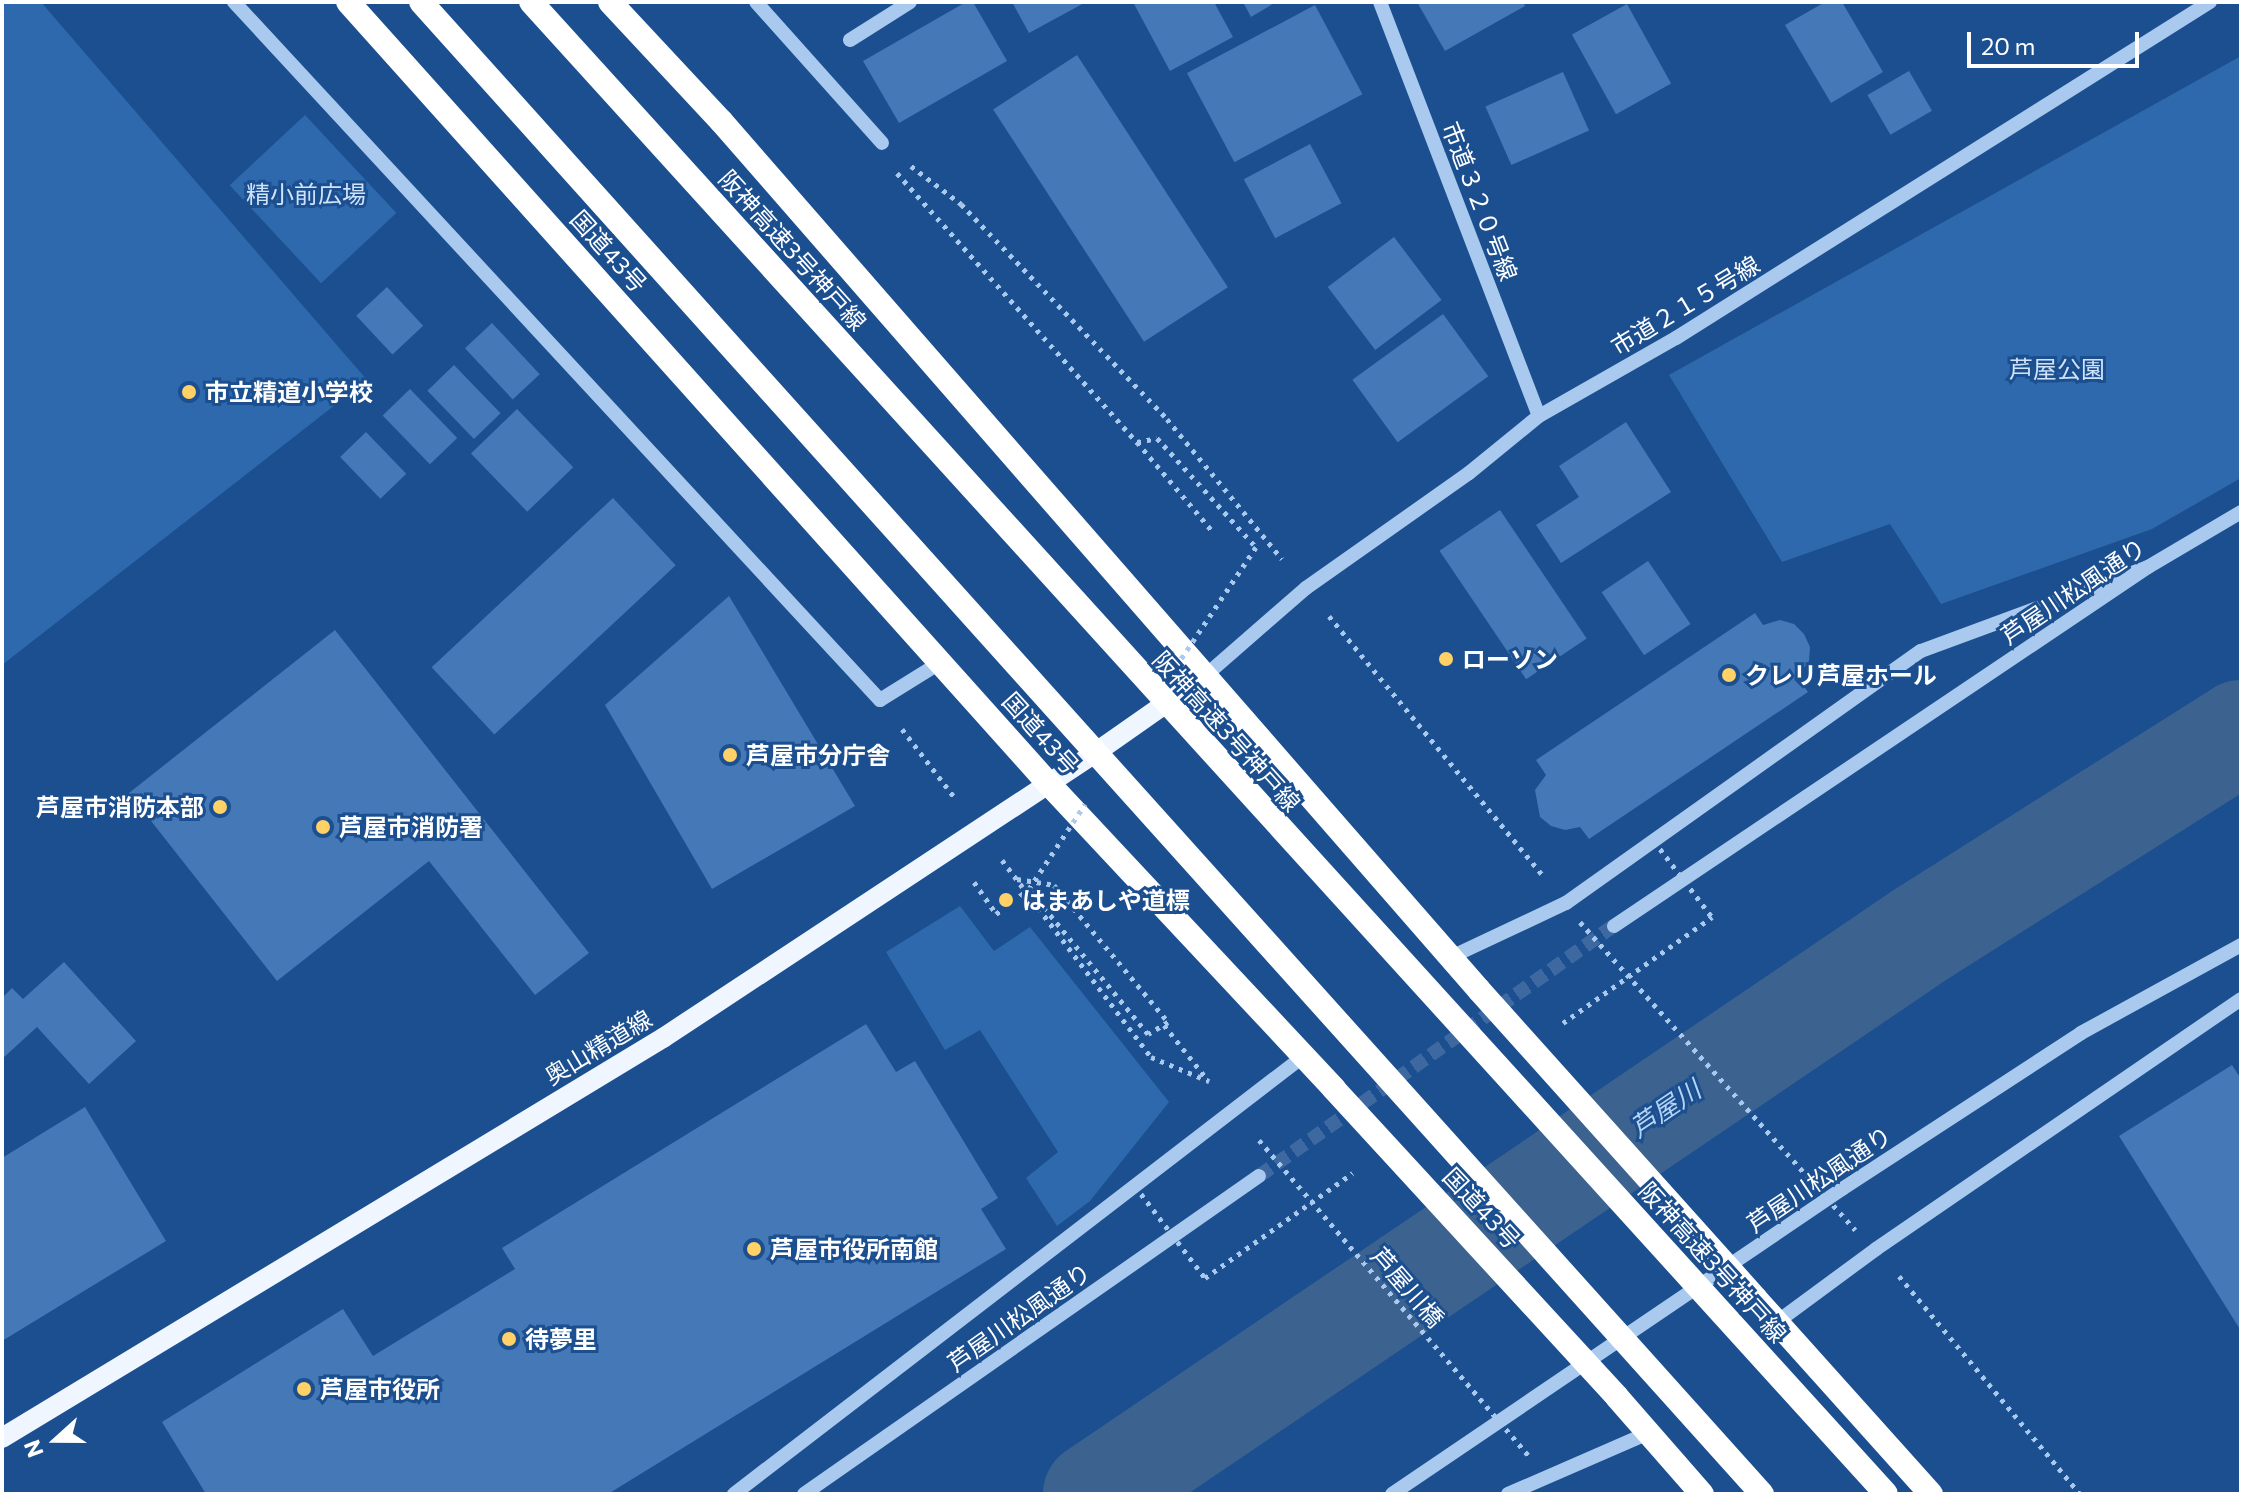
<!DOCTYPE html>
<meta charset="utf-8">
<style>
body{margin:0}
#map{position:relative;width:2243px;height:1496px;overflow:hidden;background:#1b4f8f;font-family:Commissioner,"Noto Sans JP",sans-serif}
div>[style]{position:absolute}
.green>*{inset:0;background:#2e69ad;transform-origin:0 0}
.river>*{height:104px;margin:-52px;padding:0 52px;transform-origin:52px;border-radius:52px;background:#3c6290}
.building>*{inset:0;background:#4478b7;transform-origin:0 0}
.minor-tunnel>*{height:14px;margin-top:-7px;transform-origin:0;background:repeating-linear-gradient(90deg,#3d69a0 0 14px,transparent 0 21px)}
.path>*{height:5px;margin-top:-2.5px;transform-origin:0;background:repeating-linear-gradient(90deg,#a9c9ee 0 4px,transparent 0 10px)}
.minor>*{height:14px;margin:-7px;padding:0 7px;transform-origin:7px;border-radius:7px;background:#a9c9ee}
.major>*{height:20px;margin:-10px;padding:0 10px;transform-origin:10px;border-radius:10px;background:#f0f6ff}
.highway>*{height:24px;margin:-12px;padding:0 12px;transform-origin:12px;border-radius:12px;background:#fff}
.path-bridge>*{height:5px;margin-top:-2.5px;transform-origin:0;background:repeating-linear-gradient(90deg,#a9c9ee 0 4px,transparent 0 10px)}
.highway-bridge>*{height:24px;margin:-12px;padding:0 12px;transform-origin:12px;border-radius:12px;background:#fff}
.dots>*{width:22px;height:22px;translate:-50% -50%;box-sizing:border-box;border:4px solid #1b4f8f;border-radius:50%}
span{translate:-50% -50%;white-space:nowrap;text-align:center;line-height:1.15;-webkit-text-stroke:6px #1b4f8f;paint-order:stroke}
.park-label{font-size:24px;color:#cfe3fa}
.street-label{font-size:24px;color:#fff}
.poi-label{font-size:24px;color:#fff;font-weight:700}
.left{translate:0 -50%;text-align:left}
.right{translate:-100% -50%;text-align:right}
.water-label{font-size:26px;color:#b5d3f5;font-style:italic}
.frame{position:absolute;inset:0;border:4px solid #fff;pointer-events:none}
.north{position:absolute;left:16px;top:1400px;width:80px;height:80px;-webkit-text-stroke:6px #1b4f8f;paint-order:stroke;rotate:249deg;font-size:22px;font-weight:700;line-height:32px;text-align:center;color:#fff}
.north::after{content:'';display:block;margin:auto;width:28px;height:36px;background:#fff;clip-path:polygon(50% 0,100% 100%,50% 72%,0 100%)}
.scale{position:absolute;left:1967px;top:32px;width:172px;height:36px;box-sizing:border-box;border:4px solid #fff;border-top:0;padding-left:10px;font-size:24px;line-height:28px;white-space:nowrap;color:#fff;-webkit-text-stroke:6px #1b4f8f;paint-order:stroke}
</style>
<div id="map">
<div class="green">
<div style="clip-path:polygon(2px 2px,41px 2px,367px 380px,2px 665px)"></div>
<div style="clip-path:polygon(2241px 56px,2241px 478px,2152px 529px,1941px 604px,1890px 524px,1782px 562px,1669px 375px)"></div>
<div style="left:305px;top:115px;width:134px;height:103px;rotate:47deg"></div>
<div style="clip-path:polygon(960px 906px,994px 951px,1030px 927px,1169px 1102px,1090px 1201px,1057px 1226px,1026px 1178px,1058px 1152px,980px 1030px,945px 1050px,886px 952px)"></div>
</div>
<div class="river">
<div style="left:1095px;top:1494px;width:1000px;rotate:-34.12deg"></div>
<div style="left:1923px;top:933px;width:376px;rotate:-32.3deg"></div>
</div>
<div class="building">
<div style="clip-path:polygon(966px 2px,973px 2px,1007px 61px,899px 123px,863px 61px)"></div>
<div style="clip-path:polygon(1012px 2px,1086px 2px,1029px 33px)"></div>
<div style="clip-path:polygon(1133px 2px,1214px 2px,1233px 37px,1170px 71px)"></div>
<div style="clip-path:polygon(1243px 2px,1276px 2px,1251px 17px)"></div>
<div style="clip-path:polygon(1417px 2px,1523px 2px,1525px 6px,1445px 51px)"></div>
<div style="clip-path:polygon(1825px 2px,1842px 2px,1883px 72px,1831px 103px,1785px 25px)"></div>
<div style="left:1627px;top:4px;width:91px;height:63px;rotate:61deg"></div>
<div style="left:1315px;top:5px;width:101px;height:145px;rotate:62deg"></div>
<div style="left:1077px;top:55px;width:277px;height:100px;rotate:57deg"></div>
<div style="left:1909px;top:71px;width:46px;height:48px;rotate:60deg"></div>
<div style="left:1563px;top:72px;width:64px;height:85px;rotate:66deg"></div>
<div style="left:1310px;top:144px;width:67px;height:75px;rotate:62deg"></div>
<div style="left:1394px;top:237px;width:79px;height:83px;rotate:53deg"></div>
<div style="left:387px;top:287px;width:53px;height:42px;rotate:47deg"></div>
<div style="left:1443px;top:314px;width:77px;height:112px;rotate:54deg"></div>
<div style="left:492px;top:323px;width:70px;height:37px;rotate:47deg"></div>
<div style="left:454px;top:365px;width:67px;height:37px;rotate:46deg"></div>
<div style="left:410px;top:389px;width:68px;height:38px;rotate:46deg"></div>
<div style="left:517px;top:409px;width:81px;height:64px;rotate:46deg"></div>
<div style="clip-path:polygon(1626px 422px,1671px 492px,1561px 563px,1536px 525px,1579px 497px,1559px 466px)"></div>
<div style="left:366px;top:432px;width:58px;height:36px;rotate:46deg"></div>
<div style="left:613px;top:498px;width:92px;height:248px;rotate:47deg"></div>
<div style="left:1500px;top:510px;width:155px;height:73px;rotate:56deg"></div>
<div style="left:1648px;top:561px;width:76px;height:56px;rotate:56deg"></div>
<div style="clip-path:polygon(729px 596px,855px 806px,712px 889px,605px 705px)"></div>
<div style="clip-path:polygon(1755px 613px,1763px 625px,1780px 620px,1794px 624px,1804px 634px,1810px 647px,1809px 661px,1797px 677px,1808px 692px,1589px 839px,1580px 827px,1565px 830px,1551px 826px,1540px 817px,1535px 790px,1546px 775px,1536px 760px)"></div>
<div style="clip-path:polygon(335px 630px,589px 953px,535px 995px,429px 861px,277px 981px,129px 793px)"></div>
<div style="clip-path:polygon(64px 962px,136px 1041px,89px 1084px,37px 1027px,2px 1059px,2px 998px,12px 988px,23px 999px)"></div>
<div style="clip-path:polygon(866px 1024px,896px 1072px,915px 1061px,998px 1198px,981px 1209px,1006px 1249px,608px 1494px,206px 1494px,162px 1422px,343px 1309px,373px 1356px,515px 1269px,502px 1248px)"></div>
<div style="clip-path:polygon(2232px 1065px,2241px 1079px,2241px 1331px,2119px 1136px)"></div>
<div style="clip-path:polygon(85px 1107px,166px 1241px,2px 1341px,2px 1158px)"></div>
</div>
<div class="minor-tunnel">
<div style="left:1259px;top:1176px;width:434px;rotate:-35.2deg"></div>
</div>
<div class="path">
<div style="left:911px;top:166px;width:63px;rotate:37.2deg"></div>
<div style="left:961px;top:204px;width:298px;rotate:46.2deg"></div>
<div style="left:1167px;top:419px;width:181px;rotate:50.6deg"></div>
<div style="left:1137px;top:442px;width:119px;rotate:49.8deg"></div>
<div style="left:1329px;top:616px;width:335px;rotate:50.5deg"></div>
<div style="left:902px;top:729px;width:87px;rotate:52.5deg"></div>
<div style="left:1002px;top:860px;width:247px;rotate:52.9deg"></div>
<div style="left:1151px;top:1057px;width:63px;rotate:22.5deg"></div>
<div style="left:1017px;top:879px;width:37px;rotate:9deg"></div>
<div style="left:1054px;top:885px;width:178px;rotate:50.2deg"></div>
<div style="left:1168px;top:1022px;width:23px;rotate:149deg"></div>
<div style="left:1148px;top:1034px;width:188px;rotate:-129.4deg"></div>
<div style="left:974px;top:882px;width:39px;rotate:55deg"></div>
<div style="left:1563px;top:1023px;width:183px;rotate:-35.4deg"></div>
<div style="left:1164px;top:1025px;width:69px;rotate:51.5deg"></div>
<div style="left:1899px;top:1276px;width:283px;rotate:50.3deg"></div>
<div style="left:1205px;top:1278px;width:181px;rotate:-35.4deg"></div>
</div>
<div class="minor">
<div style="left:234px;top:2px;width:951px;rotate:47.22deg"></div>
<div style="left:880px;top:700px;width:72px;rotate:-31.9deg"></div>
<div style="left:756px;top:2px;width:189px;rotate:48.2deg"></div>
<div style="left:1380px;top:2px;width:443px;rotate:69deg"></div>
<div style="left:850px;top:40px;width:71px;rotate:-32.3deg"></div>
<div style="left:1205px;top:676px;width:134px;rotate:-41.1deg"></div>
<div style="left:1306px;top:588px;width:199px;rotate:-35.2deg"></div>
<div style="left:1469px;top:473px;width:90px;rotate:-39.2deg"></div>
<div style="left:1539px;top:416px;width:158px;rotate:-29.7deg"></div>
<div style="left:1676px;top:338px;width:631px;rotate:-32.18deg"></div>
<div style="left:1614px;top:926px;width:643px;rotate:-33.91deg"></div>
<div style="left:2148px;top:567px;width:108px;rotate:-30.6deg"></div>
<div style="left:1451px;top:957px;width:127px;rotate:-25.2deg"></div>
<div style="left:1566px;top:903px;width:435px;rotate:-35.4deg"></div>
<div style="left:1921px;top:651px;width:242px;rotate:-20.3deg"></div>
<div style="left:1777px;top:1322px;width:123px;rotate:-36.4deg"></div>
<div style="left:1876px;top:1249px;width:442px;rotate:-34.4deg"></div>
<div style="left:734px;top:1494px;width:720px;rotate:-37.55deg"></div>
<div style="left:804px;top:1494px;width:555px;rotate:-34.95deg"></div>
<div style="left:1392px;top:1494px;width:544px;rotate:-34.13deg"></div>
<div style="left:1842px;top:1189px;width:285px;rotate:-33.1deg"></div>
<div style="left:2081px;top:1033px;width:183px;rotate:-28.8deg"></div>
<div style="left:1508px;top:1494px;width:153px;rotate:-23.5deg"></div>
</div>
<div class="major">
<div style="left:2px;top:1438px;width:773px;rotate:-31.18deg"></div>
<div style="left:663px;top:1038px;width:518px;rotate:-33.41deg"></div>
<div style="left:1095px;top:753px;width:134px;rotate:-35deg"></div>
</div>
<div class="highway">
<div style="left:348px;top:2px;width:1050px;rotate:48.13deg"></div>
<div style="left:1049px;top:784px;width:417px;rotate:46.9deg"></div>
<div style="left:610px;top:2px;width:163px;rotate:47deg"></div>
<div style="left:721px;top:121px;width:1153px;rotate:48.9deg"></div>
<div style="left:1756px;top:1299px;width:262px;rotate:48.1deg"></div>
<div style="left:1617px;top:1397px;width:129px;rotate:48.8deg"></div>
</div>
<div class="path-bridge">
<div style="left:897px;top:173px;width:361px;rotate:48.3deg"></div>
<div style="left:1137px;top:442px;width:20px;rotate:-11deg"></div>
<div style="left:1157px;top:438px;width:147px;rotate:47.8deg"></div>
<div style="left:1256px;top:547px;width:135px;rotate:123.8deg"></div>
<div style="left:1654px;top:841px;width:96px;rotate:52.7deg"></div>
<div style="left:996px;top:914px;width:41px;rotate:-37.1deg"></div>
<div style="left:1029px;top:889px;width:102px;rotate:-56.6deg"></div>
<div style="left:1580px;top:922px;width:413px;rotate:48.2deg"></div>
<div style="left:1259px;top:1140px;width:417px;rotate:49.5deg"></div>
<div style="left:1135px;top:1186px;width:116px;rotate:52.7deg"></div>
</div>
<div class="highway-bridge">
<div style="left:421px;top:2px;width:2006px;rotate:48.05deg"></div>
<div style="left:531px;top:2px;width:2015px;rotate:47.75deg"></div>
<div style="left:1479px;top:990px;width:415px;rotate:48.1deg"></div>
<div style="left:1334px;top:1089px;width:418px;rotate:47.4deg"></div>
</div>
<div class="dots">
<div style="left:189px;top:392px;background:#ffd166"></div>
<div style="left:1446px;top:659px;background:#ffd166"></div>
<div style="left:1729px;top:675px;background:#ffd166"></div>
<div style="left:730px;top:755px;background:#ffd166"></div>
<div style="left:220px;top:807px;background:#ffd166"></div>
<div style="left:323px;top:827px;background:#ffd166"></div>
<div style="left:1006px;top:900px;background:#ffd166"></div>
<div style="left:754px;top:1249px;background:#ffd166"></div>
<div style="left:509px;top:1339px;background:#ffd166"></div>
<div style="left:304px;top:1389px;background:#ffd166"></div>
</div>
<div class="park-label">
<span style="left:306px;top:194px">精小前広場</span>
<span style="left:2057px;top:369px">芦屋公園</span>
</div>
<div class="street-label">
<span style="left:1480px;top:201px;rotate:69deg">市道３２０号線</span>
<span style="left:793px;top:250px;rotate:48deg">阪神高速3号神戸線</span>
<span style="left:609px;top:251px;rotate:48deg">国道43号</span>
<span style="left:1685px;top:305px;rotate:-31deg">市道２１５号線</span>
<span style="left:2073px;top:591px;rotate:-34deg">芦屋川松風通り</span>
<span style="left:1227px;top:731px;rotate:48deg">阪神高速3号神戸線</span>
<span style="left:1041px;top:733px;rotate:48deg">国道43号</span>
<span style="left:598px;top:1047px;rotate:-31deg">奥山精道線</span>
<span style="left:1819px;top:1179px;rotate:-34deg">芦屋川松風通り</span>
<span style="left:1482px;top:1208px;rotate:47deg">国道43号</span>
<span style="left:1713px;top:1262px;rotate:48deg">阪神高速3号神戸線</span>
<span style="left:1408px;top:1287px;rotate:49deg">芦屋川橋</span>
<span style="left:1019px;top:1317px;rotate:-35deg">芦屋川松風通り</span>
</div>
<div class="poi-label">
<span class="left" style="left:205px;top:392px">市立精道小学校</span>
<span class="left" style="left:1462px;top:659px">ローソン</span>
<span class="left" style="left:1745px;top:675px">クレリ芦屋ホール</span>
<span class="left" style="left:746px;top:755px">芦屋市分庁舎</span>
<span class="right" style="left:204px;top:807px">芦屋市消防本部</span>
<span class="left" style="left:339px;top:827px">芦屋市消防署</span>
<span class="left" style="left:1022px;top:900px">はまあしや道標</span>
<span class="left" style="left:770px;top:1249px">芦屋市役所南館</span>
<span class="left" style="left:525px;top:1339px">待夢里</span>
<span class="left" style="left:320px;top:1389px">芦屋市役所</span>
</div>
<div class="water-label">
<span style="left:1665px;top:1108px;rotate:-34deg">芦屋川</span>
</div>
<div class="frame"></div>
<div class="north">N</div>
<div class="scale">20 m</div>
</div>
